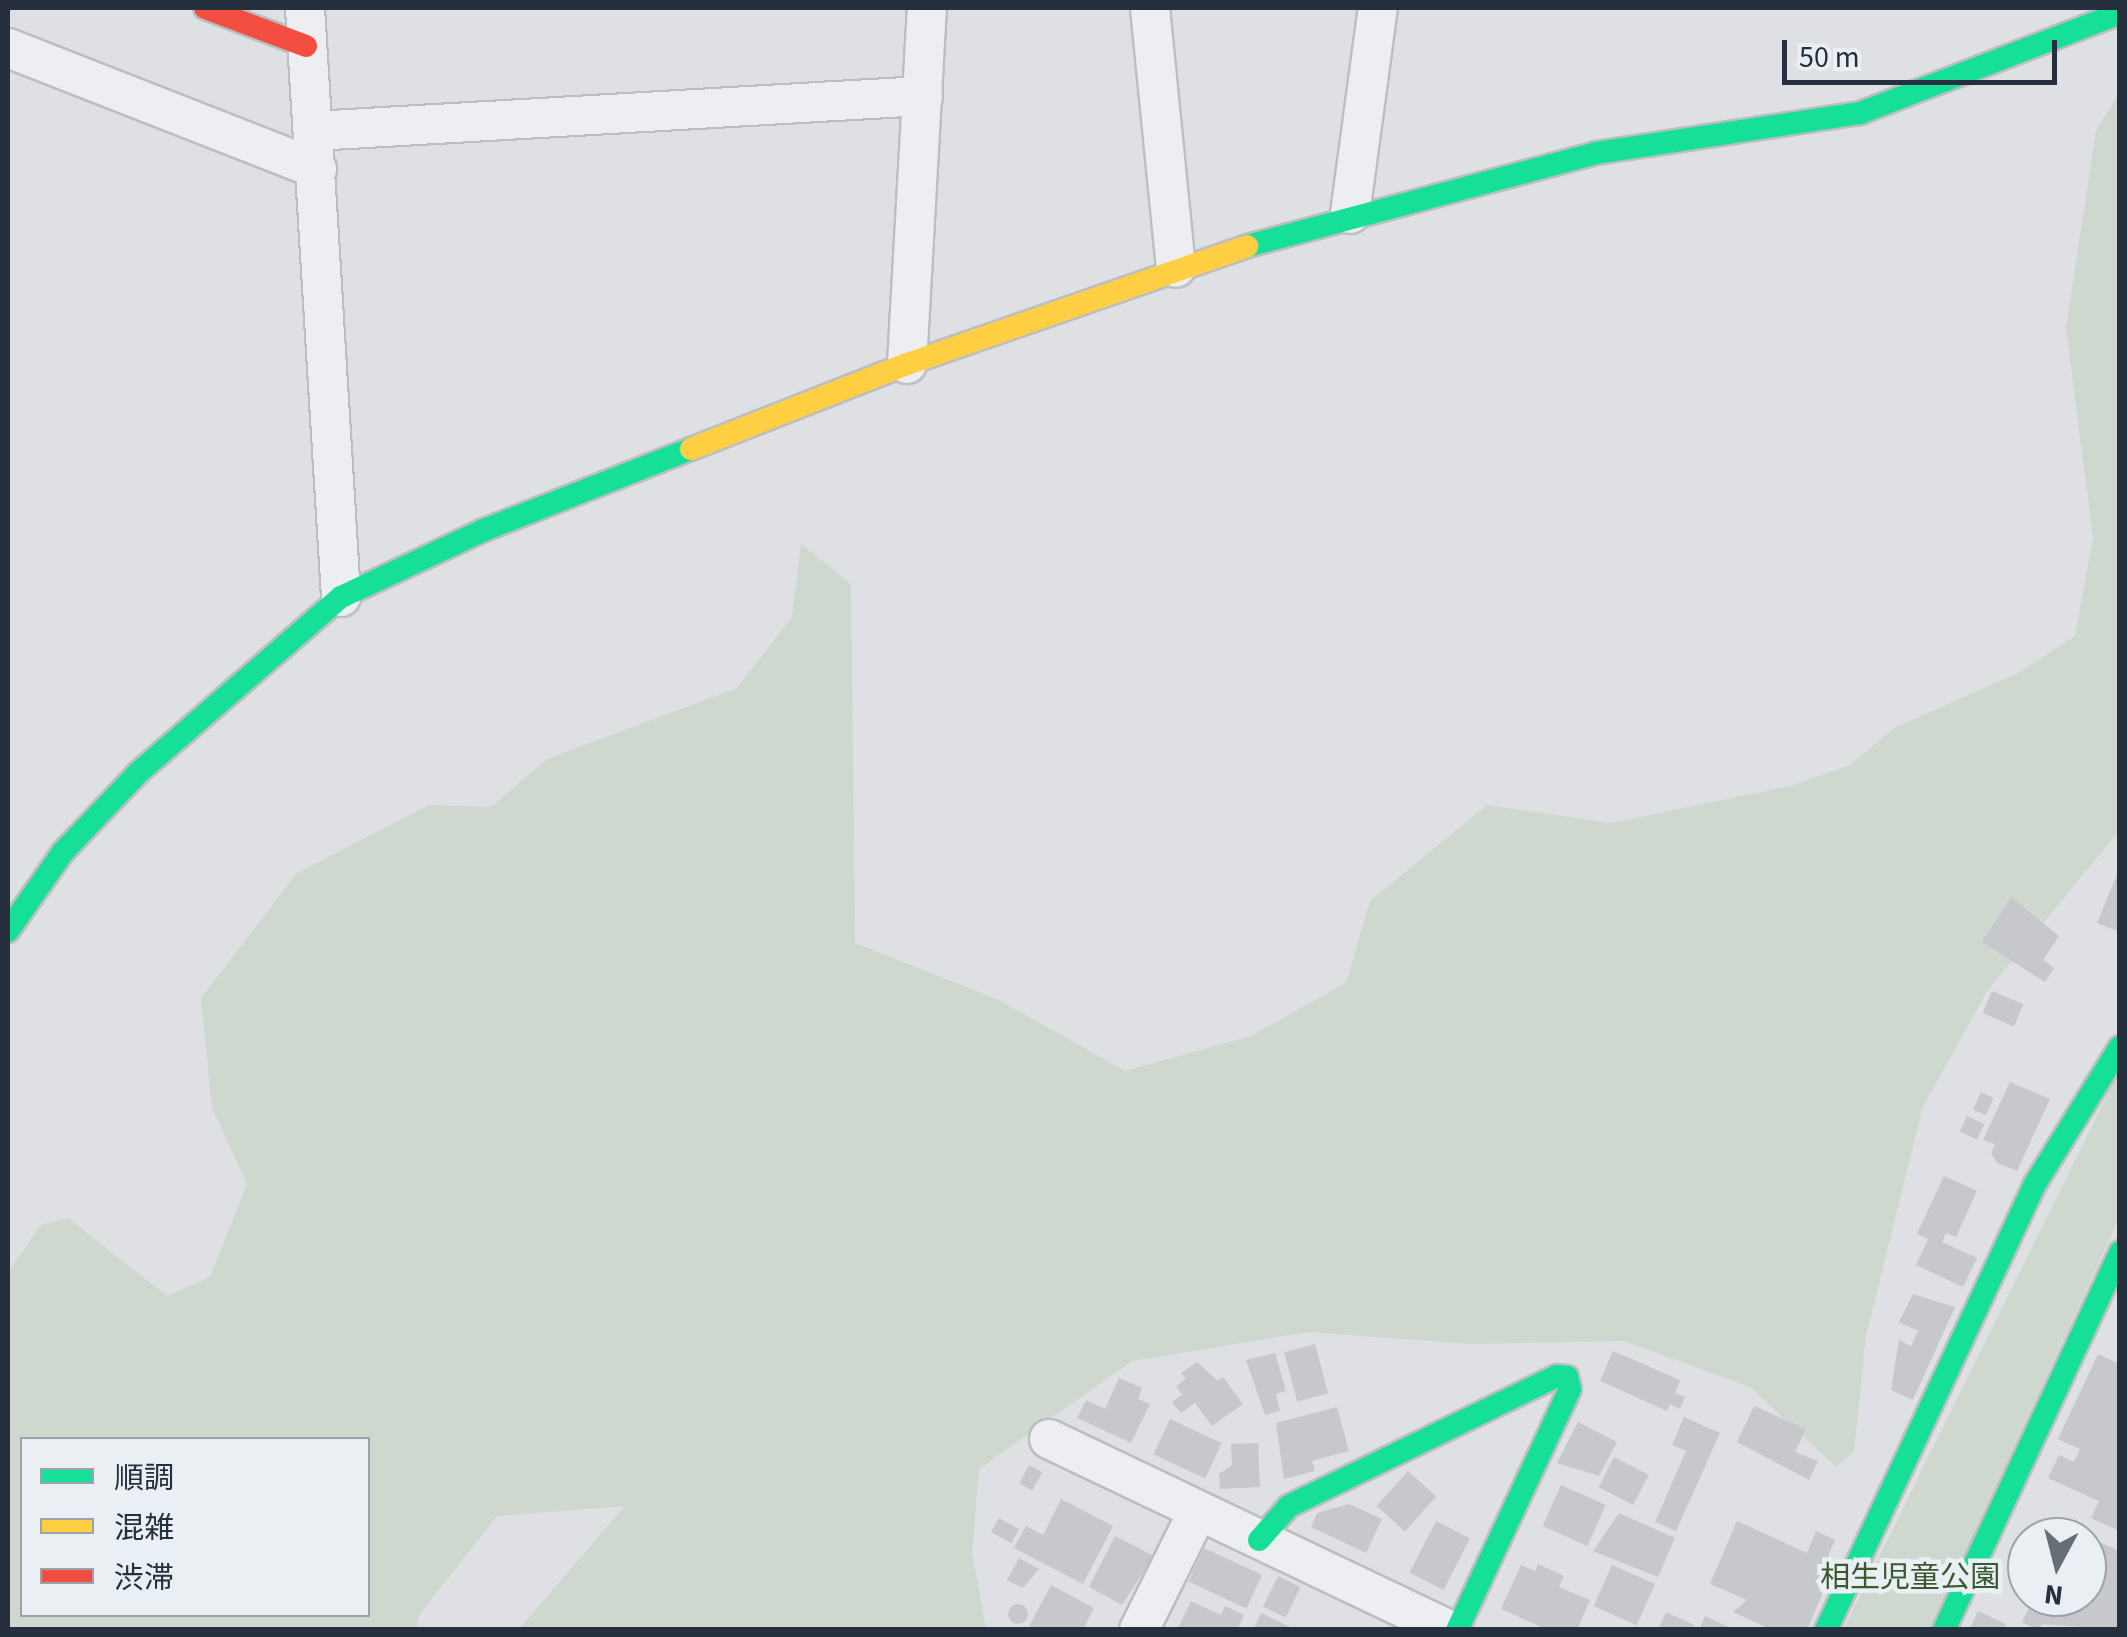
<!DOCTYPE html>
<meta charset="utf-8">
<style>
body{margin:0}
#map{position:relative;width:2127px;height:1637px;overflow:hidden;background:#dee0e3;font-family:"Source Sans 3","Noto Sans JP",sans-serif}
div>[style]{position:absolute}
.green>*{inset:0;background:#cfd8ce}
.building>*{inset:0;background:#c6c8cb;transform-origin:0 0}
.round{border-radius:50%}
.roads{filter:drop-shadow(2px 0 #bcbec1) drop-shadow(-2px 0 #bcbec1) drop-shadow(0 2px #bcbec1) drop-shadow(0 -2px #bcbec1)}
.street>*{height:38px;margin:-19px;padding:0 19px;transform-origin:19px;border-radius:19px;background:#edeef1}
.fast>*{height:22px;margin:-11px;padding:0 11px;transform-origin:11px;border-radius:11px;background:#16e098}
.slow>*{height:22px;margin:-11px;padding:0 11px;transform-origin:11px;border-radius:11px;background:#ffcf43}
.jam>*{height:22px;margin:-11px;padding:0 11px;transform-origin:11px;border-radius:11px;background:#f24e42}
span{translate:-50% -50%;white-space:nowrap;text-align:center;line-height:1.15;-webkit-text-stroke:9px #eaeff4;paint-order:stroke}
.park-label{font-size:30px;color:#3b5931}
.frame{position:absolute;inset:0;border:10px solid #252f3d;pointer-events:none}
.legend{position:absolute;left:20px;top:1437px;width:350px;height:180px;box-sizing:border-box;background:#eaeff4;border:2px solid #9ba2ab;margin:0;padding:12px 18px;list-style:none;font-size:30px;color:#252f3d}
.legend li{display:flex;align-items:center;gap:20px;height:50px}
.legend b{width:50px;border:2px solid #9ba2ab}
.north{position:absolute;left:2007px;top:1517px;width:100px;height:100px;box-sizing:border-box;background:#eaeff4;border:2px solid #9ba2ab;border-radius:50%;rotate:187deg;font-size:28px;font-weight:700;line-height:40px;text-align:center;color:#252f3d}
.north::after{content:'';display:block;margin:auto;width:35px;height:45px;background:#666d77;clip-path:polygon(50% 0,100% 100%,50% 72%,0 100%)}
.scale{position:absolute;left:1782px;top:40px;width:275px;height:45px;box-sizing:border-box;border:5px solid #252f3d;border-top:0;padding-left:12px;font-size:30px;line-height:35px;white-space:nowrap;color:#252f3d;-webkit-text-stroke:8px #eaeff4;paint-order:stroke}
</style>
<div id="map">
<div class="green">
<div style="clip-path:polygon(evenodd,2119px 93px,2119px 831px,1987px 991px,1923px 1107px,1866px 1336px,1854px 1451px,1836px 1467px,1750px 1387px,1624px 1341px,1470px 1344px,1308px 1332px,1132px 1361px,979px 1469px,972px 1552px,986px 1629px,519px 1629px,625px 1506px,497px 1516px,419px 1615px,416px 1629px,8px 1630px,8px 1272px,41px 1225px,68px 1218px,167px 1296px,210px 1277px,247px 1184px,212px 1108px,201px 998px,297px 873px,429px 805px,491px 807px,547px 759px,737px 688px,792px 617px,801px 544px,851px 584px,855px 943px,999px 1000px,1125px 1071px,1251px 1036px,1346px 983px,1370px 901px,1487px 805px,1611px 823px,1790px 786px,1850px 765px,1894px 728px,2018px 673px,2075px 636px,2093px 538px,2066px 328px,2096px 131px,2119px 93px,22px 1440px,368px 1440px,368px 1614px,22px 1614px,22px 1440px)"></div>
<div style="clip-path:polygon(2119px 1071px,2119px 1219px,1930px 1629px,1843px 1630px)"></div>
</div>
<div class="building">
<div style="clip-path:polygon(2120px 867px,2120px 932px,2097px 923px)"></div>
<div style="clip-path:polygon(2011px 897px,2059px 936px,2043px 960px,2054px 968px,2045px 982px,1982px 942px)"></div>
<div style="left:1992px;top:991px;width:34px;height:24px;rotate:23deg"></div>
<div style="clip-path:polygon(2010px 1082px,2050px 1099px,2017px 1171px,1997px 1163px,1991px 1153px,1995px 1144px,1983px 1140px)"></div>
<div style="left:1981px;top:1092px;width:14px;height:19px;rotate:25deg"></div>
<div style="left:1967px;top:1116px;width:19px;height:17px;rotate:25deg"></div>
<div style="clip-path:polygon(1944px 1176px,1977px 1191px,1956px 1237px,1946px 1233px,1942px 1242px,1977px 1258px,1963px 1287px,1916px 1265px,1928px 1239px,1917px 1234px)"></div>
<div style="clip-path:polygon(1913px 1294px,1955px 1307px,1913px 1400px,1891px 1390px,1899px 1340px,1911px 1346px,1918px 1331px,1899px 1322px)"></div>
<div style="left:1315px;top:1344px;width:51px;height:32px;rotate:75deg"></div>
<div style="clip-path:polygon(1613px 1351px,1680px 1380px,1675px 1393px,1685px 1397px,1680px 1409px,1670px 1404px,1667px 1411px,1600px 1381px)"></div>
<div style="clip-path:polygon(1275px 1353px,1286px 1391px,1276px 1394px,1280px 1411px,1265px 1415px,1246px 1360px)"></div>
<div style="clip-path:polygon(2098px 1354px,2120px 1364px,2120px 1531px,2091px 1518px,2099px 1501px,2048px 1478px,2059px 1455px,2074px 1462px,2080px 1449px,2058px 1439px)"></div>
<div style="clip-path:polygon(1197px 1362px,1218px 1381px,1223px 1377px,1243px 1404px,1212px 1426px,1195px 1403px,1181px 1413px,1172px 1402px,1182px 1395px,1176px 1386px,1186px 1379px,1181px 1373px)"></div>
<div style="clip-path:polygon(1119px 1378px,1142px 1388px,1138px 1399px,1150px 1404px,1131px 1443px,1077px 1418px,1086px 1400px,1105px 1409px)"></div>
<div style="clip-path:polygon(1754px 1406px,1806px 1429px,1795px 1452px,1818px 1461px,1809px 1480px,1737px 1442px)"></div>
<div style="clip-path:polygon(1337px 1407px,1349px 1451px,1312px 1461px,1315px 1471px,1284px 1479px,1276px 1423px)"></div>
<div style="clip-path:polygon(1684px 1417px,1720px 1433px,1676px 1531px,1655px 1522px,1686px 1451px,1672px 1445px)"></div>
<div style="left:1170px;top:1419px;width:57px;height:39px;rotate:25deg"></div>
<div style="clip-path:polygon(1578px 1422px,1617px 1442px,1599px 1476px,1557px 1463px)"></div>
<div style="clip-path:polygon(1258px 1443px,1260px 1487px,1220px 1489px,1219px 1474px,1232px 1465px,1231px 1444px)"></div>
<div style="left:1614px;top:1457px;width:39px;height:34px;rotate:27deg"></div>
<div style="left:1029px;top:1465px;width:15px;height:21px;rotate:28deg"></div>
<div style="left:1408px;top:1471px;width:38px;height:47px;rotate:42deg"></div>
<div style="left:1561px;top:1485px;width:49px;height:45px;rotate:24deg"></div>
<div style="clip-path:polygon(1061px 1499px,1113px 1526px,1083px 1584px,1014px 1548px,1026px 1526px,1043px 1535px)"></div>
<div style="clip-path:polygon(1349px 1504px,1382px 1519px,1366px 1553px,1311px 1527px,1317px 1513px)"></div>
<div style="clip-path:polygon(1619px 1513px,1675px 1538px,1658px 1577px,1593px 1551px)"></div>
<div style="left:999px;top:1518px;width:23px;height:16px;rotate:29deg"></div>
<div style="left:1436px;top:1521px;width:38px;height:58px;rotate:27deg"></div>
<div style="clip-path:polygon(1737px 1521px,1807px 1553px,1816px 1531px,1835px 1540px,1826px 1561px,1835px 1565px,1807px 1630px,1772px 1630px,1733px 1612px,1747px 1600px,1710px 1584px)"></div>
<div style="clip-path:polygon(2069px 1522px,2086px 1531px,2083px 1537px,2062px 1537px)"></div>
<div style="clip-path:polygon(1115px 1536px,1154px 1556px,1122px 1605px,1089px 1587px)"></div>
<div style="clip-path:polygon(2087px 1537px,2120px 1551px,2120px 1630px,2042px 1624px,2038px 1630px,2022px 1622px,2034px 1597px,2087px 1597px)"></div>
<div style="left:1204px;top:1548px;width:64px;height:37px;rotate:25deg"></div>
<div style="clip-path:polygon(1019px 1558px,1039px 1569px,1023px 1588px,1007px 1580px)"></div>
<div style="clip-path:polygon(1538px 1564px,1564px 1576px,1559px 1587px,1590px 1600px,1577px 1630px,1548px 1630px,1501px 1609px,1521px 1565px,1535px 1571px)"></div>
<div style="left:1612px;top:1565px;width:47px;height:45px;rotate:24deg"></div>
<div style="left:1278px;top:1576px;width:25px;height:34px;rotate:26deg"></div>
<div style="clip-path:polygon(1051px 1585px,1094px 1608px,1083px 1630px,1027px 1630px)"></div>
<div style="clip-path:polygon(1191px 1601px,1221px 1615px,1225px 1606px,1244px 1615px,1237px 1630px,1177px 1630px)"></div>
<div class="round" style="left:1008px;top:1604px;width:20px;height:20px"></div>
<div style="clip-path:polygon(1978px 1611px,2006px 1624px,2003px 1630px,1969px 1630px)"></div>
<div style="clip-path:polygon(1666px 1612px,1694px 1625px,1693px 1630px,1658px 1630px)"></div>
<div style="clip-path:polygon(1261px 1613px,1296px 1630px,1253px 1630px)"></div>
<div style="clip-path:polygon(1705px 1616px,1735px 1630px,1699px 1630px)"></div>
</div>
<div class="roads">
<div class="street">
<div style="left:305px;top:8px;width:590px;rotate:86.5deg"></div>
<div style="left:1150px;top:8px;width:261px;rotate:84.3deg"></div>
<div style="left:8px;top:48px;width:332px;rotate:21.4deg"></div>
<div style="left:314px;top:131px;width:610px;rotate:-3.29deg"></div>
<div style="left:1350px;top:214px;width:208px;rotate:-82.3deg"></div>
<div style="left:907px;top:364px;width:357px;rotate:-86.8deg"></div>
<div style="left:1049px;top:1439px;width:444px;rotate:25.5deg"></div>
<div style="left:1139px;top:1630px;width:133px;rotate:-63.6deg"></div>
</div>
<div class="fast">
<div style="left:1247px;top:246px;width:361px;rotate:-14.9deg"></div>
<div style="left:1596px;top:153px;width:267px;rotate:-8.6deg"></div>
<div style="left:1860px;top:113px;width:279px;rotate:-21deg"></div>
<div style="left:8px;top:931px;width:96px;rotate:-55.2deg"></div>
<div style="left:63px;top:852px;width:110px;rotate:-46.5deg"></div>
<div style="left:139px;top:772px;width:267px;rotate:-40.9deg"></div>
<div style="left:341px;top:597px;width:158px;rotate:-25.1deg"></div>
<div style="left:484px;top:530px;width:222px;rotate:-21.4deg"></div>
<div style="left:1259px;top:1540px;width:45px;rotate:-48.6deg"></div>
<div style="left:1289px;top:1506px;width:298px;rotate:-25.9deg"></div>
<div style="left:1557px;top:1376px;width:10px;rotate:6deg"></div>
<div style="left:1567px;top:1377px;width:12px;rotate:76deg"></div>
<div style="left:1570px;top:1389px;width:266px;rotate:115.1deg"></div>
<div style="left:1826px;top:1630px;width:493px;rotate:-64.9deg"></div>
<div style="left:2035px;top:1184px;width:161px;rotate:-58.2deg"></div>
<div style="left:1944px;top:1630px;width:417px;rotate:-65deg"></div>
</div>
<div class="slow">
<div style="left:691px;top:449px;width:232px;rotate:-21.5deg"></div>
<div style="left:907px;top:364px;width:360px;rotate:-19.1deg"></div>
</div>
<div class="jam">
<div style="left:205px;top:8px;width:108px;rotate:20.6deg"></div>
</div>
</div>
<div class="park-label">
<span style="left:1910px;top:1578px">相生児童公園</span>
</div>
<div class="frame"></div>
<ul class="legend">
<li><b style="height:12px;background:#16e098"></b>順調</li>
<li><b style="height:12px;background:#ffcf43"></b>混雑</li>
<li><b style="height:12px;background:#f24e42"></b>渋滞</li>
</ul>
<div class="north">N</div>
<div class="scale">50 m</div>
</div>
